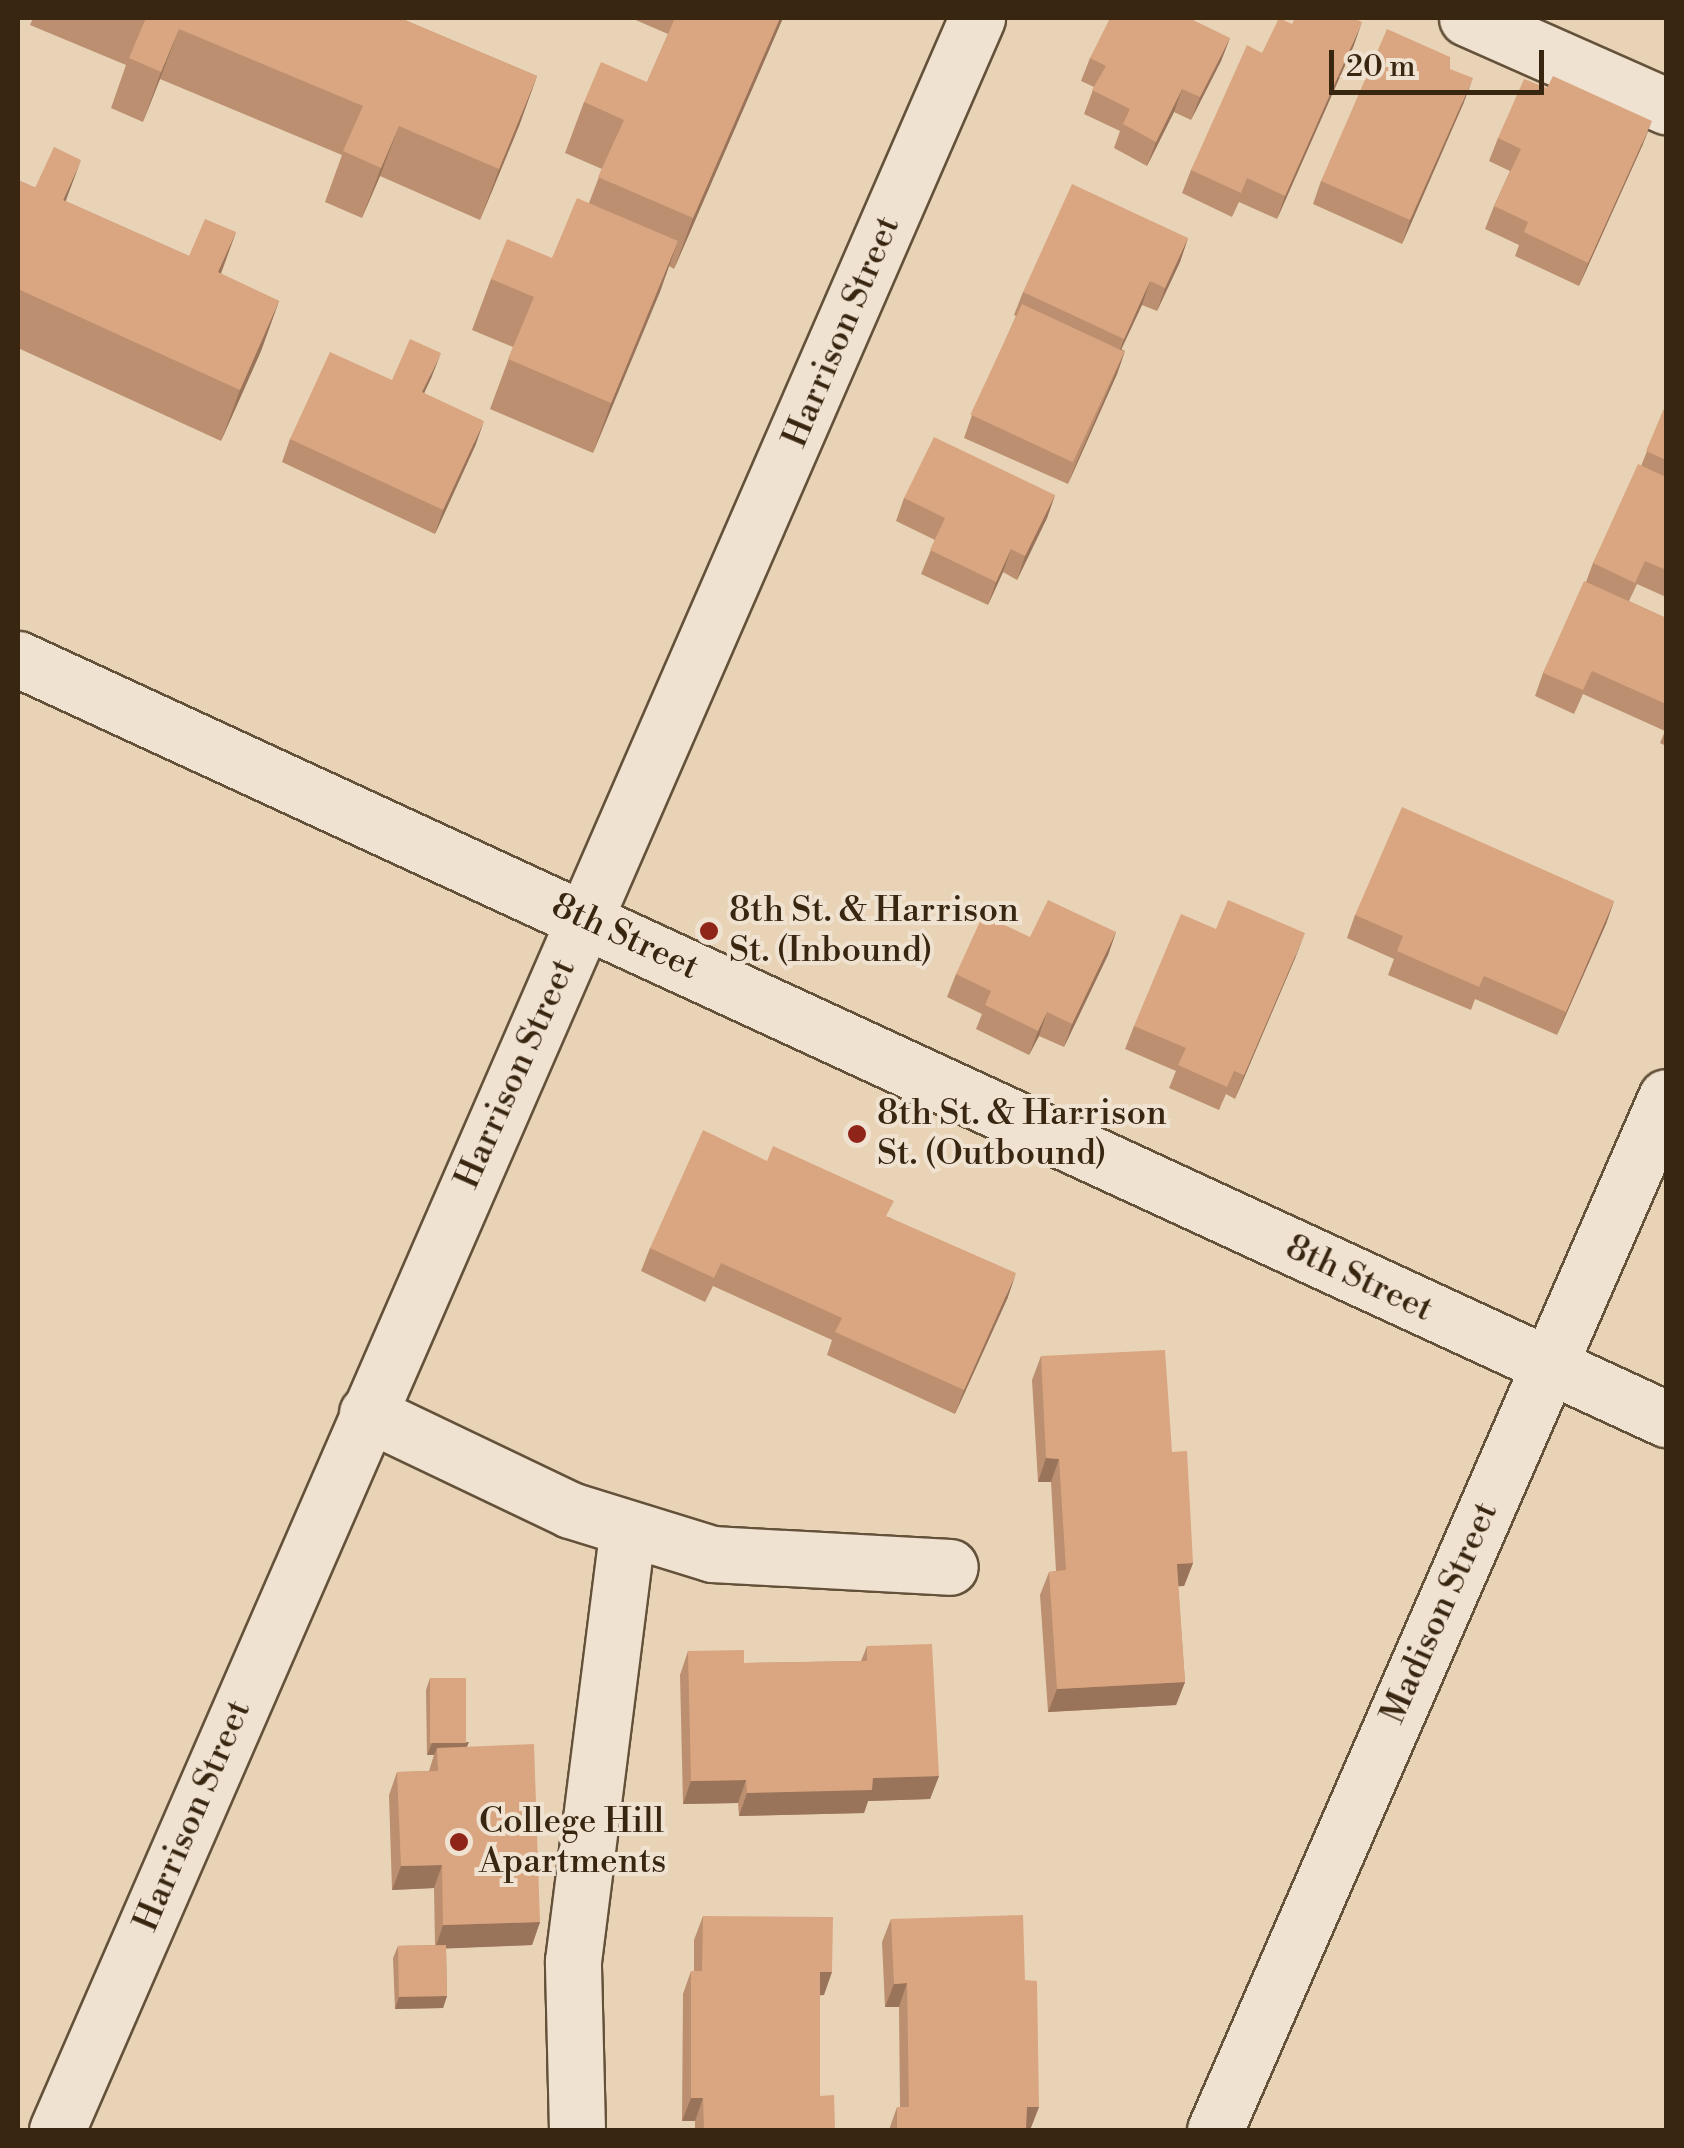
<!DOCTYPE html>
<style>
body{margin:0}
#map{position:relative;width:1684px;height:2148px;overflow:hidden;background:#e8d3b6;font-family:"Libre Bodoni",serif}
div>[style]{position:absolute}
.roads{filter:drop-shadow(2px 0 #64513a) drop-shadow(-2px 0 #64513a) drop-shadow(0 2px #64513a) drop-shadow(0 -2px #64513a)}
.minor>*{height:55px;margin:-27.5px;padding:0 27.5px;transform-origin:27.5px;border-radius:27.5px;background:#f0e2d0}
.wall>*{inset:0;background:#bb8f6f}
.shaded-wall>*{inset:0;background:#99745a}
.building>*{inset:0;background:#daa681;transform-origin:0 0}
.dots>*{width:28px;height:28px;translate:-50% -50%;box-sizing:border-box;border:5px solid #f0e2d0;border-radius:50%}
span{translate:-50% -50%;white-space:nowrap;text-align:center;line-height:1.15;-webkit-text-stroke:8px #f0e2d0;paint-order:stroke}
.street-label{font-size:35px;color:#382611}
.poi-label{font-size:35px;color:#382611}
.left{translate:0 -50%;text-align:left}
.frame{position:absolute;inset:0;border:20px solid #382611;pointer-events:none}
.scale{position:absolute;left:1329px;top:50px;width:215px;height:45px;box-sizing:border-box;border:5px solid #382611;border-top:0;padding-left:12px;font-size:30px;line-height:35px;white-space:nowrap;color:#382611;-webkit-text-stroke:8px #f0e2d0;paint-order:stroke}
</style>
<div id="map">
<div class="roads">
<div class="minor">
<div style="left:1467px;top:18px;width:218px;rotate:23.9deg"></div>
<div style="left:18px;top:659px;width:1815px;rotate:24.76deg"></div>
<div style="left:367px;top:1413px;width:225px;rotate:25.5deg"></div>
<div style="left:570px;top:1510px;width:149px;rotate:17.2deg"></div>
<div style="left:712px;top:1554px;width:238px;rotate:3.1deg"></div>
<div style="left:57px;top:2130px;width:2304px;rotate:-66.46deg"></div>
<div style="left:577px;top:2130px;width:169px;rotate:-91.4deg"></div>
<div style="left:573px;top:1961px;width:433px;rotate:-82.8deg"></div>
<div style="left:1215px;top:2130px;width:1127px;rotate:-66.41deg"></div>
</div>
</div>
<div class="wall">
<div style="clip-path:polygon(33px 18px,400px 18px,537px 76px,519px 126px,480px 220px,380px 176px,362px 218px,325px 202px,342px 155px,160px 79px,143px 122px,111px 108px,126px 65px,30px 25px)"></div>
<div style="clip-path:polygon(631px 18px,783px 18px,674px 269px,669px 266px,593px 453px,490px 409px,513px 347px,472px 330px,491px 279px,552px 258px,589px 203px,602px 169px,565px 153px,584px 102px,647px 82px,668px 34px)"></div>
<div style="clip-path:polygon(1292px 24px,1354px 45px,1277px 219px,1239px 202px,1232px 217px,1182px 193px,1191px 170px,1262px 53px)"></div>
<div style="clip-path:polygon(1230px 38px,1221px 61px,1191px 120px,1174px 112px,1147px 166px,1114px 148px,1120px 131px,1084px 114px,1094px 87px,1081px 81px,1090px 58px)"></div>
<div style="clip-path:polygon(1464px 102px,1402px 244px,1313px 204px,1321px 181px)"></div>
<div style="clip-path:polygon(1498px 138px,1643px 144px,1579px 286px,1515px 256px,1519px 245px,1485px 229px,1494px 206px,1510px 171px,1489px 161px)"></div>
<div style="clip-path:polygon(18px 180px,189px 256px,236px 232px,221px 274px,279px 301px,261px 351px,221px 441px,18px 348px)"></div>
<div style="clip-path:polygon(1188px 238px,1180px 262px,1157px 311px,1142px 305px,1121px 349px,1125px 351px,1117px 374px,1068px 484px,964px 438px,972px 415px,1016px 316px,1014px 315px,1023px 292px)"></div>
<div style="clip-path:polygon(432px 376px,424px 393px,476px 444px,435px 534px,282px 462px,290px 439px,392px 380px)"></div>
<div style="clip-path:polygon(1666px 404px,1666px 597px,1637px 584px,1629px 601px,1666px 618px,1666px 746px,1660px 743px,1665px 731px,1583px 694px,1574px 714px,1535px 696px,1543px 673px,1586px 582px,1593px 563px,1641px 466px)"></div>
<div style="clip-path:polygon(1055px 495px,1047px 518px,1017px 580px,1003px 572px,988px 605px,921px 574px,935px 540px,896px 521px,904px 498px)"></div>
<div style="clip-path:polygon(1614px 901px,1606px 924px,1557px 1035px,1475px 999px,1471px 1010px,1388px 975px,1394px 959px,1347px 938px,1355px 915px)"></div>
<div style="clip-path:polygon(1216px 929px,1296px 956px,1235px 1099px,1226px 1094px,1219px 1110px,1169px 1088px,1176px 1071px,1125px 1049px,1134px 1026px)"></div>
<div style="clip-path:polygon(1116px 932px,1108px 955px,1064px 1047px,1039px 1036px,1029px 1055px,976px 1029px,982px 1014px,947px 997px,956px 974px,1030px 937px)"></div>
<div style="clip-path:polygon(889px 1217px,1008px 1297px,955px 1414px,827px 1355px,832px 1340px,713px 1286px,705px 1302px,641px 1271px,650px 1248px)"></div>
<div style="clip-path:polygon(1041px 1356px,1172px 1452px,1193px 1563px,1184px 1586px,1178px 1586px,1185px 1682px,1176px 1705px,1048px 1712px,1040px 1595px,1049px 1572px,1056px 1571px,1051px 1482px,1038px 1482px,1032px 1380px)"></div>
<div style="clip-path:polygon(867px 1646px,939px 1776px,930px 1799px,868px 1801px,864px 1813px,739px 1816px,738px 1803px,683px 1804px,680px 1675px,688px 1651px,744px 1663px,861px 1661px)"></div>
<div style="clip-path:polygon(430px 1678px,467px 1747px,540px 1922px,532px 1945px,446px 1948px,447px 1996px,443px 2008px,395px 2009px,393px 1958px,398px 1946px,435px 1945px,434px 1888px,392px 1890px,389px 1795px,397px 1772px,429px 1771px,434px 1755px,427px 1755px,426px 1690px)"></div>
<div style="clip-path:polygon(703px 1916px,824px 1995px,820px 1995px,820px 2096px,835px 2130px,695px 2130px,695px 2121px,682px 2121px,683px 1994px,691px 1971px,694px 1971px,694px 1940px)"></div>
<div style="clip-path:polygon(891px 1919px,1025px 1980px,1039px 2107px,1030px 2130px,889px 2130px,897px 2107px,900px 2107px,899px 2007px,885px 2007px,882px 1942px)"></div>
</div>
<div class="shaded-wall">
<div style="clip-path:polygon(780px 18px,783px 18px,674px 269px,693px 218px)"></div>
<div style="clip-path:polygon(1362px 22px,1354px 45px,1277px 219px,1285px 196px)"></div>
<div style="clip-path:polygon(179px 29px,160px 79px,143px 122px,161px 72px)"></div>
<div style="clip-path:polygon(1230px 38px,1221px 61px,1191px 120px,1200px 97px)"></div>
<div style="clip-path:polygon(537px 76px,519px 126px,480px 220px,499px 169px)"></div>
<div style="clip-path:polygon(1473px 78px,1464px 102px,1402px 244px,1410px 220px)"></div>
<div style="clip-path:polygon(1182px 89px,1174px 112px,1147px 166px,1156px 142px)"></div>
<div style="clip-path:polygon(1652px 121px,1643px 144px,1579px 286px,1588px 263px)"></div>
<div style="clip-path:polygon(399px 126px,380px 176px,362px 218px,381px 168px)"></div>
<div style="clip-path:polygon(81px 160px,62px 211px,63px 200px)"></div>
<div style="clip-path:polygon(236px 232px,217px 283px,218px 272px)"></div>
<div style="clip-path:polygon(1188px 238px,1180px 262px,1157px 311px,1165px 288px)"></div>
<div style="clip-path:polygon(678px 241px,660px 292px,593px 453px,611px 403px)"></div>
<div style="clip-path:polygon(1150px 281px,1142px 305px,1115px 363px,1124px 339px)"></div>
<div style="clip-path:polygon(279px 301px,261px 351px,221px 441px,240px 390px)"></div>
<div style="clip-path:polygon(1125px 351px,1117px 374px,1068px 484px,1077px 461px)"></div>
<div style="clip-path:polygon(441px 353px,432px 376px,414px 415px,422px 392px)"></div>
<div style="clip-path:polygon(484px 421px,476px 444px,435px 534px,443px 510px)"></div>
<div style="clip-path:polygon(1055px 495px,1047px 518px,1017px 580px,1025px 556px)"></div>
<div style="clip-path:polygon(1011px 549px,1003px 572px,988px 605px,996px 582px)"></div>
<div style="clip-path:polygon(1614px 901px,1606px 924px,1557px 1035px,1566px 1012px)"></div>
<div style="clip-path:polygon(1116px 932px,1108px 955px,1064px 1047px,1072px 1024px)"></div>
<div style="clip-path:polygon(1305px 933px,1296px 956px,1235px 1099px,1244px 1075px)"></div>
<div style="clip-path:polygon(1047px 1012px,1039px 1036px,1029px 1055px,1038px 1031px)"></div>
<div style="clip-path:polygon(1016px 1273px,1008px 1297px,955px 1414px,964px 1390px)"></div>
<div style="clip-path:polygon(1046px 1458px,1059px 1459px,1051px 1482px,1038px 1482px)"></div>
<div style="clip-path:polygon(1193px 1563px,1184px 1586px,1168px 1587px,1177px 1564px)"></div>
<div style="clip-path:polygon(1185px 1682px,1176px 1705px,1048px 1712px,1057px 1689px)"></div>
<div style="clip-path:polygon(469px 1742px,464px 1754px,437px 1748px,434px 1755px,427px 1755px,432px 1743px)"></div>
<div style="clip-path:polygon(939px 1776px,930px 1799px,868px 1801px,864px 1813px,739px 1816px,747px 1793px,873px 1778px)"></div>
<div style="clip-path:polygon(746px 1780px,738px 1803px,683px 1804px,691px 1781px)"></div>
<div style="clip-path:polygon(442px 1865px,434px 1888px,392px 1890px,401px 1866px)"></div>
<div style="clip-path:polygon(540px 1922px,532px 1945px,435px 1949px,443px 1925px)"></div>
<div style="clip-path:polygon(820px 1972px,832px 1972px,824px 1995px,812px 1996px)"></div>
<div style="clip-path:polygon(907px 1983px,899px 2007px,885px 2007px,894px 1984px)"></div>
<div style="clip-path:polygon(447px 1996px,443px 2008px,395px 2009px,399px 1997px)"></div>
<div style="clip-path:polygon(691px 2098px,703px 2098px,695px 2121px,682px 2121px)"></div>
<div style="clip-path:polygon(1027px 2107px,1039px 2107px,1030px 2130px,1018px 2130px)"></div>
</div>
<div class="building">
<div style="clip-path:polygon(146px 18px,400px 18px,537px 76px,499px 169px,399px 126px,381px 168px,343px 151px,363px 106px,179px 29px,161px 72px,129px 58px)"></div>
<div style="clip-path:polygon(675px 18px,780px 18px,693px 218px,598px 177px,624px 120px,584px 102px,601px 62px,647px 82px)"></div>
<div style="clip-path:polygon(1110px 18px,1189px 18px,1230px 38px,1200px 97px,1182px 89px,1156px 142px,1123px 124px,1130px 109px,1092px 90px,1106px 66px,1090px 58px)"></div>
<div style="clip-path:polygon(1279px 18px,1292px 24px,1295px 18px,1353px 18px,1362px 22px,1285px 196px,1247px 178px,1241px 193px,1191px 170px,1247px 45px,1262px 53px)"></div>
<div style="clip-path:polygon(1387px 29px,1450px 57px,1450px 69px,1473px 78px,1410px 220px,1321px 181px)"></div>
<div style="clip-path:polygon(1553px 76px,1652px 121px,1588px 263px,1524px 232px,1528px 222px,1494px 206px,1521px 149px,1498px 138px,1524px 79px,1547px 88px)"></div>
<div style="clip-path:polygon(54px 147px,81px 160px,63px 200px,189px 256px,205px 219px,236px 232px,218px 272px,279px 301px,240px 390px,18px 289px,18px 180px,35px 188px)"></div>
<div style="clip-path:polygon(1072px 184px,1188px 238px,1165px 288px,1150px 281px,1124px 339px,1023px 292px)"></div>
<div style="clip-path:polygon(577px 198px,678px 241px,611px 403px,508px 359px,534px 297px,491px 279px,507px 239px,552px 258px)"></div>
<div style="left:1022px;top:304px;width:113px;height:122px;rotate:25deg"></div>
<div style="clip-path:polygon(410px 339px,441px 353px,422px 392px,484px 421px,443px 510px,290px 439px,330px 352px,392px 380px)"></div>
<div style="clip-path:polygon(1666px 404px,1666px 460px,1646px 451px)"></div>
<div style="clip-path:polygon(934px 437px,1055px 495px,1025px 556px,1011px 549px,996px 582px,930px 550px,945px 518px,904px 498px)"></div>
<div style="clip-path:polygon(1638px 464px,1666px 477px,1666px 570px,1645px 561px,1635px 583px,1593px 563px)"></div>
<div style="clip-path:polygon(1584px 581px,1666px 618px,1666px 704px,1592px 671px,1583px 690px,1543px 673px)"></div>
<div style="clip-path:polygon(1402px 807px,1614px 901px,1566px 1012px,1484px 976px,1479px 987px,1397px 951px,1403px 936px,1355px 915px)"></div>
<div style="clip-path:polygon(1048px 900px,1116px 932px,1072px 1024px,1047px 1012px,1038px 1031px,985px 1005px,991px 991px,956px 974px,983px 915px,1030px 937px)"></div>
<div style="clip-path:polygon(1228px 900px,1305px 933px,1244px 1075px,1234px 1071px,1227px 1087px,1178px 1065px,1186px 1048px,1134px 1026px,1181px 914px,1216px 929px)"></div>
<div style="clip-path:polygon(703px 1130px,767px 1161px,773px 1146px,894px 1201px,886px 1216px,1016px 1273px,964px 1390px,835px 1332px,842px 1318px,721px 1263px,714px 1278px,650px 1248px)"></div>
<div style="clip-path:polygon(1165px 1350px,1172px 1452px,1187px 1451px,1193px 1563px,1177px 1564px,1185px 1682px,1057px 1689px,1049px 1572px,1066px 1570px,1059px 1459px,1046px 1458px,1041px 1356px)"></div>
<div style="clip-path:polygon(932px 1644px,939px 1776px,873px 1778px,872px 1790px,747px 1793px,746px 1780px,691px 1781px,688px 1651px,744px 1650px,744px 1663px,867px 1661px,867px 1646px)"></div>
<div style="left:430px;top:1678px;width:36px;height:65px"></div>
<div style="clip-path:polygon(534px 1744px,540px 1922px,443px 1925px,442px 1865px,401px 1866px,397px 1772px,438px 1771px,437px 1748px)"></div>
<div style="clip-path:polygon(1023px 1915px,1025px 1980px,1037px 1981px,1039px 2107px,1027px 2107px,1026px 2130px,897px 2130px,897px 2107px,909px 2107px,907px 1983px,894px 1984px,891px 1919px)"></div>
<div style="clip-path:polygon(703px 1916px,833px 1917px,832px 1972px,820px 1972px,820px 2096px,834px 2095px,835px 2130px,704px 2130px,703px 2098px,691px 2098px,691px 1971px,702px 1971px)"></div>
<div style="left:446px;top:1945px;width:51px;height:48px;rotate:89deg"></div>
</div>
<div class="dots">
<div style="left:709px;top:931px;background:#8f2418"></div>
<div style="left:857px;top:1134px;background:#8f2418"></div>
<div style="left:459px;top:1842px;background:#8f2418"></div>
</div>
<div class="street-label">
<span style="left:842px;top:332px;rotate:-67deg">Harrison Street</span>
<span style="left:625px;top:937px;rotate:25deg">8th Street</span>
<span style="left:516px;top:1074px;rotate:-66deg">Harrison Street</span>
<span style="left:1359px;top:1279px;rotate:25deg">8th Street</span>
<span style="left:1440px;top:1613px;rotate:-66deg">Madison Street</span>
<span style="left:193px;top:1816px;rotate:-67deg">Harrison Street</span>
</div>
<div class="poi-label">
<span class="left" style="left:729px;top:931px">8th St. &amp; Harrison<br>St. (Inbound)</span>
<span class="left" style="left:877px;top:1134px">8th St. &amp; Harrison<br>St. (Outbound)</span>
<span class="left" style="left:479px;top:1842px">College Hill<br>Apartments</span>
</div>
<div class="frame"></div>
<div class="scale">20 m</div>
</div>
